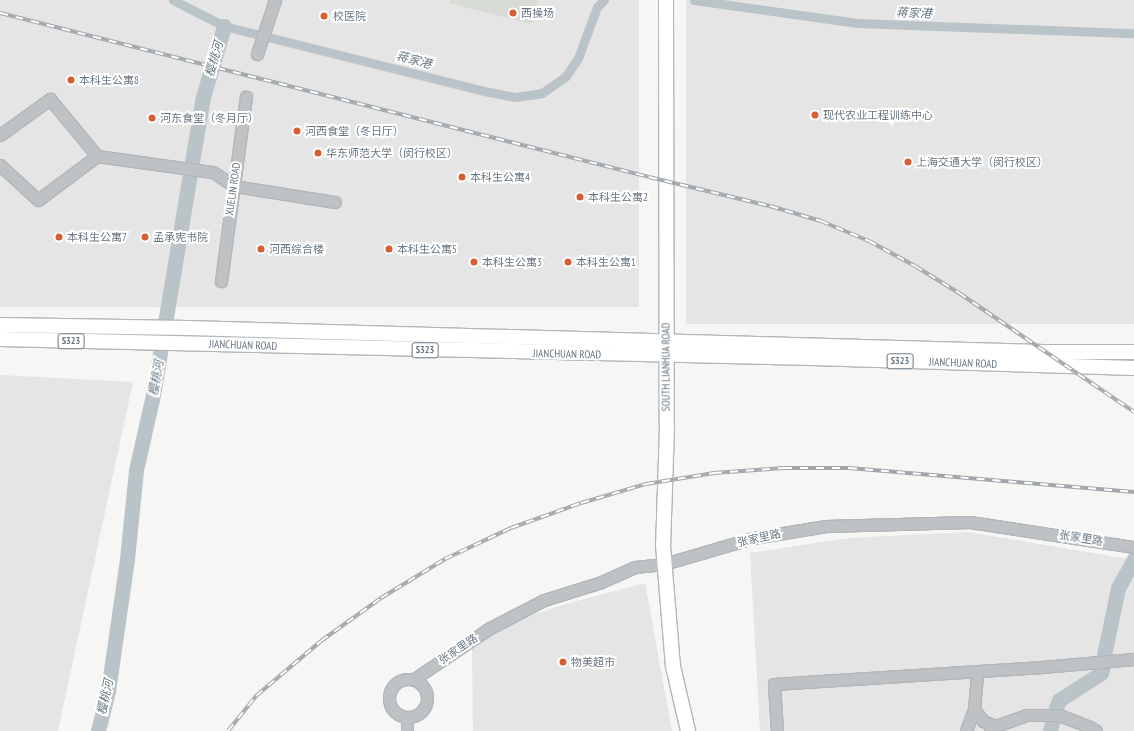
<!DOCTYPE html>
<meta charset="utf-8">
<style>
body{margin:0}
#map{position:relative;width:1134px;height:731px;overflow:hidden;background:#f6f6f4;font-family:"PT Sans Narrow","Noto Sans SC",sans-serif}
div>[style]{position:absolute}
.built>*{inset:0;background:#e4e5e4;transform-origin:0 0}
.green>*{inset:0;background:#d6dbd3}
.canal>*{height:9px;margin:-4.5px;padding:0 4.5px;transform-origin:4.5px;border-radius:4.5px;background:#b9c3c8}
.river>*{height:15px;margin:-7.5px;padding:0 7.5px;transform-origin:7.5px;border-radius:7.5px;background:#b9c3c8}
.roads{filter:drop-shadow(1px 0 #b2b6b9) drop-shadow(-1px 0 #b2b6b9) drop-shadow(0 1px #b2b6b9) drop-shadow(0 -1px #b2b6b9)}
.minor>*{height:11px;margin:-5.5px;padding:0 5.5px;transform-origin:5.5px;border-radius:5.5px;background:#bec2c5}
.minor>.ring{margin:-5.5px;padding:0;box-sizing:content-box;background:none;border:11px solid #bec2c5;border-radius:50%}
.major>*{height:14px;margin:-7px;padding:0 7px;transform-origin:7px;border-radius:7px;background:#fff}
.rail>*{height:4px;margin-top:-2px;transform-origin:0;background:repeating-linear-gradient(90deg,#fff 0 8px,#a0a6ab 0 16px);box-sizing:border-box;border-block:1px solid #a0a6ab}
.dots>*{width:11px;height:11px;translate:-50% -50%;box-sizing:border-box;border:2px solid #fff;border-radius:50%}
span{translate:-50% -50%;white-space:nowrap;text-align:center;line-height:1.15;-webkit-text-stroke:4px #fff;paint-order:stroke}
.shield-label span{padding:1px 3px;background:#fff;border:1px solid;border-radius:3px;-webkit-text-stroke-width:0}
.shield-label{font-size:10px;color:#687682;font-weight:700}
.poi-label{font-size:11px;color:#687682}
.left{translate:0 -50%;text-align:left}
.street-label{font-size:11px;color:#687682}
.water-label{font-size:12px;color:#63777f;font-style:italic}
</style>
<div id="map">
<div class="built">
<div style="left:0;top:0;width:639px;height:307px"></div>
<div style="left:686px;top:0;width:448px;height:324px"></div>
<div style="clip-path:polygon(0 375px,133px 382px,58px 731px,0 731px)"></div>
<div style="clip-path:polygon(968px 532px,1134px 560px,1134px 731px,760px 731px,750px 553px,849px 538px)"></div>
<div style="clip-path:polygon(645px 583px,672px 731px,473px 731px,472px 648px,508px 623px,569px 603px)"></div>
</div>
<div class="green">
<div style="clip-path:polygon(450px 0,538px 0,532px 24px,449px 3px)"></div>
</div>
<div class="canal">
<div style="left:173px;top:0;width:57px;rotate:27deg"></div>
<div style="left:224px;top:26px;width:273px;rotate:14deg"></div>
<div style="left:489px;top:92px;width:26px;rotate:11deg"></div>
<div style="left:515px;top:97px;width:27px;rotate:-8deg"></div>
<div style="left:542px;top:93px;width:29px;rotate:-35deg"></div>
<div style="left:566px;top:76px;width:22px;rotate:-56deg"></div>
<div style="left:578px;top:58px;width:54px;rotate:-69.6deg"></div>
<div style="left:597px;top:7px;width:10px;rotate:-45deg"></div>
<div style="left:694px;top:0;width:165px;rotate:8deg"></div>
<div style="left:857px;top:23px;width:277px;rotate:2.1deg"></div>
</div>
<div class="river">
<div style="left:1104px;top:655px;width:68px;rotate:-78.2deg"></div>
<div style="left:1118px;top:588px;width:33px;rotate:-61deg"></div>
<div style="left:1056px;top:708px;width:9px;rotate:-69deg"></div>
<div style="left:1059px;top:700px;width:50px;rotate:-32.7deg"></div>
<div style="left:1101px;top:673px;width:4px;rotate:-76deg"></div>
<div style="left:98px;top:731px;width:41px;rotate:-76deg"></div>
<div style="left:108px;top:691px;width:133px;rotate:-81.8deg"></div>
<div style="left:127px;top:559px;width:89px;rotate:-84.2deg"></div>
<div style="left:136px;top:470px;width:77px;rotate:-77.2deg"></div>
<div style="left:153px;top:395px;width:302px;rotate:-80.5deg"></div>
<div style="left:203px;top:97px;width:74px;rotate:-73.5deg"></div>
<div style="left:1050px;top:731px;width:9px;rotate:-77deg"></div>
</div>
<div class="roads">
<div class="minor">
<div style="left:257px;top:54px;width:57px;rotate:-71.6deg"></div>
<div style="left:0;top:135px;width:62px;rotate:-35.8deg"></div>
<div style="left:50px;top:99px;width:74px;rotate:50.5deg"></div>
<div style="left:97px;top:156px;width:117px;rotate:7.9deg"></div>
<div style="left:213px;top:172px;width:25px;rotate:34deg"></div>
<div style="left:234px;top:186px;width:102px;rotate:9deg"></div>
<div style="left:0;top:165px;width:52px;rotate:42.6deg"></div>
<div style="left:38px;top:200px;width:74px;rotate:-36.7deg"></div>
<div style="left:221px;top:281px;width:186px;rotate:-82.3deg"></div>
<div class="ring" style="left:389px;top:679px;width:27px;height:27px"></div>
<div style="left:414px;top:679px;width:92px;rotate:-33.9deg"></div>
<div style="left:490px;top:628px;width:61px;rotate:-27.4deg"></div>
<div style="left:544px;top:600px;width:58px;rotate:-17.2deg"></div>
<div style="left:599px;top:583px;width:39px;rotate:-24deg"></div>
<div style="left:635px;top:567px;width:29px;rotate:-6deg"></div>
<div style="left:664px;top:564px;width:93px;rotate:-16.3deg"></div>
<div style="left:753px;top:538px;width:74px;rotate:-9.3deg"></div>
<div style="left:826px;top:526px;width:144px;rotate:-1.6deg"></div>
<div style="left:970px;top:522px;width:166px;rotate:8.7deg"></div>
<div style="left:974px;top:709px;width:15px;rotate:53deg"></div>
<div style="left:983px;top:721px;width:14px;rotate:21deg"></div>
<div style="left:407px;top:731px;width:14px;rotate:-90deg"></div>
<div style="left:777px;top:731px;width:47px;rotate:-93.7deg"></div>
<div style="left:774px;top:684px;width:257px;rotate:-3.6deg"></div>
<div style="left:1031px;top:668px;width:103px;rotate:-5deg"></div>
<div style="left:966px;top:731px;width:23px;rotate:-70deg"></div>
<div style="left:974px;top:709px;width:38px;rotate:-85deg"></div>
<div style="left:990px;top:731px;width:8px;rotate:-40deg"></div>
<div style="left:996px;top:726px;width:32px;rotate:-20deg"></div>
<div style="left:1026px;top:715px;width:33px"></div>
<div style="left:1059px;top:715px;width:33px;rotate:21deg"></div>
<div style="left:1090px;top:727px;width:7px;rotate:34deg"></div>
</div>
<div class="major">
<div style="left:666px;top:0;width:427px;rotate:89.9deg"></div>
<div style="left:667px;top:427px;width:118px;rotate:91.9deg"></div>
<div style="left:663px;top:545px;width:121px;rotate:85.3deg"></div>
<div style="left:673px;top:666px;width:67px;rotate:77deg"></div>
<div style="left:0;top:325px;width:188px;rotate:0.9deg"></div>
<div style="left:188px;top:328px;width:856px;rotate:1.61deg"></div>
<div style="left:1044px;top:352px;width:90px"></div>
<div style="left:0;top:339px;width:813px;rotate:1.34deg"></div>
<div style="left:813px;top:358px;width:321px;rotate:1.8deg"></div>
</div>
</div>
<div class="rail">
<div style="left:0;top:13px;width:669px;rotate:14.18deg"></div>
<div style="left:649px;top:177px;width:124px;rotate:13.5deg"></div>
<div style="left:770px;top:206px;width:53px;rotate:16.4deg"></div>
<div style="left:821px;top:221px;width:52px;rotate:22.6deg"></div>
<div style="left:869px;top:241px;width:52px;rotate:28.5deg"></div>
<div style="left:915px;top:266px;width:52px;rotate:31.5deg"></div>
<div style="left:959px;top:293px;width:212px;rotate:34.2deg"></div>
<div style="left:228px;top:731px;width:45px;rotate:-51.3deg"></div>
<div style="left:256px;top:696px;width:85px;rotate:-40.2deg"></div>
<div style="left:321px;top:641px;width:74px;rotate:-35.6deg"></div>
<div style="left:381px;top:598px;width:75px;rotate:-31.4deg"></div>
<div style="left:445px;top:559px;width:73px;rotate:-25.2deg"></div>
<div style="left:511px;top:528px;width:74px;rotate:-19.7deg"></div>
<div style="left:581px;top:503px;width:68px;rotate:-16.3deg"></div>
<div style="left:646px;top:484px;width:69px;rotate:-9.2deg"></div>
<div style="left:714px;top:473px;width:70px;rotate:-4.1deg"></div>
<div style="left:784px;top:468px;width:65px"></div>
<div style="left:849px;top:468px;width:286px;rotate:4.8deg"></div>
</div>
<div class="dots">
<div style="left:513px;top:13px;background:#d75e33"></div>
<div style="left:324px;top:16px;background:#d75e33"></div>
<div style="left:71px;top:80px;background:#d75e33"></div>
<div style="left:815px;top:115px;background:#d75e33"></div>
<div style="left:152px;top:118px;background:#d75e33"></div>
<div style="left:297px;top:131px;background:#d75e33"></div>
<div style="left:318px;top:153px;background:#d75e33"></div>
<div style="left:908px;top:162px;background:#d75e33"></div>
<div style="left:462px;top:177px;background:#d75e33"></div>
<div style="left:580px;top:197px;background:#d75e33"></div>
<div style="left:59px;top:237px;background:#d75e33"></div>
<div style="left:145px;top:237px;background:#d75e33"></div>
<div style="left:261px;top:249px;background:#d75e33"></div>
<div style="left:389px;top:249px;background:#d75e33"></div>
<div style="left:474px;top:262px;background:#d75e33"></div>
<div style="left:568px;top:262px;background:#d75e33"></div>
<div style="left:563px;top:662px;background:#d75e33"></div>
</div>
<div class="shield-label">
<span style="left:71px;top:341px">S323</span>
<span style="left:425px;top:350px">S323</span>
<span style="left:900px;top:361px">S323</span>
</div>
<div class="poi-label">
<span class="left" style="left:521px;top:13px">西操场</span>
<span class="left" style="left:333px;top:16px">校医院</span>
<span class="left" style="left:79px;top:80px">本科生公寓8</span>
<span class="left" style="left:823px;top:115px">现代农业工程训练中心</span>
<span class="left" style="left:160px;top:118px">河东食堂（冬月厅）</span>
<span class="left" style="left:305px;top:131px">河西食堂（冬日厅）</span>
<span class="left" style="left:326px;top:153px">华东师范大学（闵行校区）</span>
<span class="left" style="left:916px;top:162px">上海交通大学（闵行校区）</span>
<span class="left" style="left:470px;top:177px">本科生公寓4</span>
<span class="left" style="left:588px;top:197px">本科生公寓2</span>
<span class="left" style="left:67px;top:237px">本科生公寓7</span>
<span class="left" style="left:153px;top:237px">孟承宪书院</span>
<span class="left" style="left:269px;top:249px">河西综合楼</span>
<span class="left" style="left:397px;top:249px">本科生公寓5</span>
<span class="left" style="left:482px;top:262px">本科生公寓3</span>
<span class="left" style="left:576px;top:262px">本科生公寓1</span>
<span class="left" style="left:571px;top:662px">物美超市</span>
</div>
<div class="street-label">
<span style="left:233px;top:189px;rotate:-82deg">XUELIN ROAD</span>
<span style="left:243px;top:345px;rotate:2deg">JIANCHUAN ROAD</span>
<span style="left:567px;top:354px;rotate:1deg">JIANCHUAN ROAD</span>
<span style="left:963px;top:363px;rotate:2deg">JIANCHUAN ROAD</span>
<span style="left:666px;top:367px;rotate:-90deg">SOUTH LIANHUA ROAD</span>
<span style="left:759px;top:538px;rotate:-12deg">张家里路</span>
<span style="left:1081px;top:538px;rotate:9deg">张家里路</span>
<span style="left:458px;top:649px;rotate:-34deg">张家里路</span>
</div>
<div class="water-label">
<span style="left:914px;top:13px;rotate:2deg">蒋家港</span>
<span style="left:214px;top:59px;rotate:-74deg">樱桃河</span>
<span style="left:414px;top:60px;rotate:14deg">蒋家港</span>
<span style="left:156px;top:378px;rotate:-80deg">樱桃河</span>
<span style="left:105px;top:697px;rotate:-78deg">樱桃河</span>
</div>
</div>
